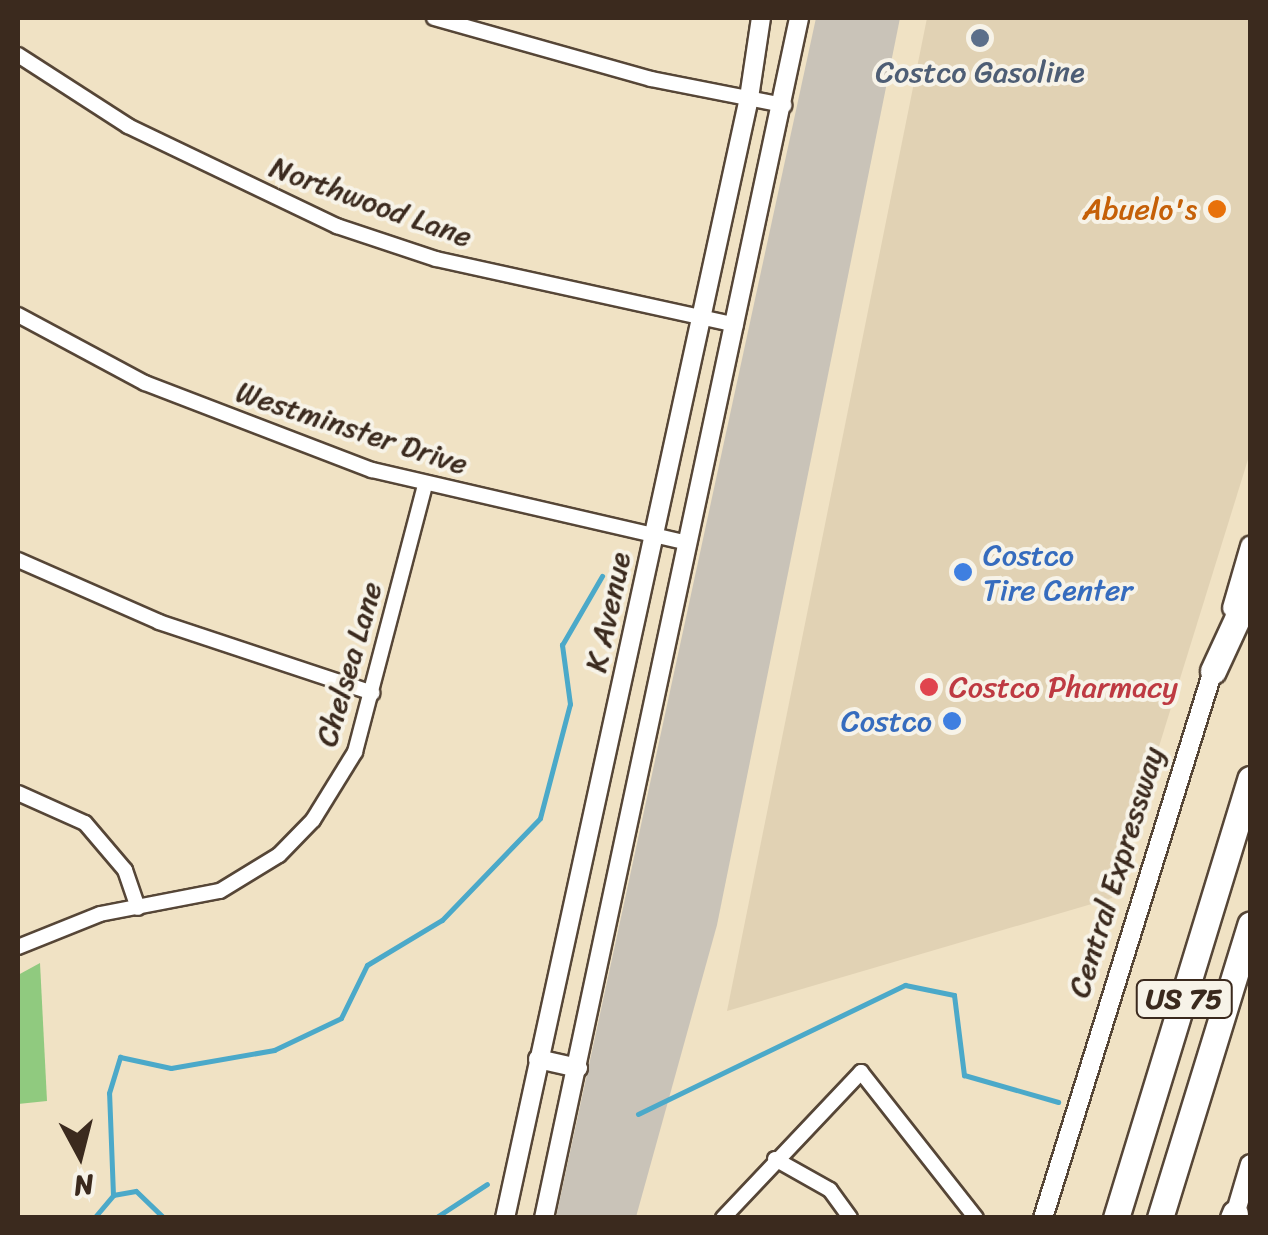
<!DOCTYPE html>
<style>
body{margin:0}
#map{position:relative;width:1268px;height:1235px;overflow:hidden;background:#f0e2c4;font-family:Sriracha,sans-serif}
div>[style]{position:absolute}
.built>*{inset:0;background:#e1d2b4}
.industrial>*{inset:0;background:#c9c3b8}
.green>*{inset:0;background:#90ca7f}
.stream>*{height:5px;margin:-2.5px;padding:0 2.5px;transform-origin:2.5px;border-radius:2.5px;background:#4ba9c9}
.roads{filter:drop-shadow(2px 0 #564637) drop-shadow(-2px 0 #564637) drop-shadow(0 2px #564637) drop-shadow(0 -2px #564637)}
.street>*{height:14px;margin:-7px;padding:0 7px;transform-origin:7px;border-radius:7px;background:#fff}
.secondary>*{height:18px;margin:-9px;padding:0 9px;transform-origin:9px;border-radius:9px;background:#fff}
.highway>*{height:25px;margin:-12.5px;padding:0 12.5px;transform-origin:12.5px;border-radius:12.5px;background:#fff}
.dots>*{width:28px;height:28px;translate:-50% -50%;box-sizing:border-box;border:5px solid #f7f3e8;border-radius:50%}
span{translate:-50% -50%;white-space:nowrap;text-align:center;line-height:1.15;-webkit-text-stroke:8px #f7f3e8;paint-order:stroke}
.shield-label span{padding:2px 8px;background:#f7f3e8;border:2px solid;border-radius:8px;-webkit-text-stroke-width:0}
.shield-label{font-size:28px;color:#3b2a1e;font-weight:700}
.service-label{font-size:30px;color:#4e5e75}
.street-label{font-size:30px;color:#3b2a1e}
.food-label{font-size:30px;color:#c56008}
.right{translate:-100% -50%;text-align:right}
.shop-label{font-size:30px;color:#366cbe}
.left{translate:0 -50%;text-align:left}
.health-label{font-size:30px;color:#be3a42}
.frame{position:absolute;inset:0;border:20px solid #3b2a1e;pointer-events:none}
.north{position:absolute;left:30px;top:1105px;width:100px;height:100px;-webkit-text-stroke:8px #f7f3e8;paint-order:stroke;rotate:173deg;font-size:28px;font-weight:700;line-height:40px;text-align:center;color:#3b2a1e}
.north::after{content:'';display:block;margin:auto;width:35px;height:45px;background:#3b2a1e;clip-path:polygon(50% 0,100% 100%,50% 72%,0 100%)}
</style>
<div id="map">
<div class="built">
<div style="clip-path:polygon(927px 18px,1250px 18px,1250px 453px,1112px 898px,727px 1011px)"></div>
</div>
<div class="industrial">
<div style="clip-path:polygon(816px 18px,900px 18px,717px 925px,636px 1217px,556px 1217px)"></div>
</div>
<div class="green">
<div style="clip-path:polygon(40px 963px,47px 1101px,18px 1104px,18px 975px)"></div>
</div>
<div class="stream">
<div style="left:638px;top:1114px;width:297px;rotate:-25.8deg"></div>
<div style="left:905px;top:985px;width:50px;rotate:11.5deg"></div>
<div style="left:954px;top:995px;width:81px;rotate:82.9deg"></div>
<div style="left:964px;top:1075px;width:98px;rotate:16deg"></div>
<div style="left:113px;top:1195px;width:102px;rotate:-92.2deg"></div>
<div style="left:109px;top:1093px;width:38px;rotate:-73deg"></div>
<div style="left:120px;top:1057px;width:52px;rotate:12.2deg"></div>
<div style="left:171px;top:1068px;width:105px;rotate:-9.9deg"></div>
<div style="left:274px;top:1050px;width:74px;rotate:-25.5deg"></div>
<div style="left:341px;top:1018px;width:59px;rotate:-63.9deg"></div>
<div style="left:367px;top:965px;width:87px;rotate:-31deg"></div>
<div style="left:442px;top:920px;width:141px;rotate:-46.1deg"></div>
<div style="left:540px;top:818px;width:118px;rotate:-75.3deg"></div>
<div style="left:570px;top:704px;width:60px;rotate:-97.7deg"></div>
<div style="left:562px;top:645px;width:80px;rotate:-59.9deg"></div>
<div style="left:94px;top:1218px;width:30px;rotate:-50deg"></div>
<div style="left:113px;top:1195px;width:23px;rotate:-10deg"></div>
<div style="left:136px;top:1191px;width:39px;rotate:44deg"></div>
<div style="left:435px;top:1218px;width:62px;rotate:-33.2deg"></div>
</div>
<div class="roads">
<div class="street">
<div style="left:434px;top:18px;width:225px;rotate:15.7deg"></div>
<div style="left:651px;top:79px;width:136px;rotate:11.1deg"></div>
<div style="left:18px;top:55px;width:131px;rotate:32.8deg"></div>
<div style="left:128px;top:126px;width:232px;rotate:25.6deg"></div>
<div style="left:337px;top:226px;width:104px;rotate:18.4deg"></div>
<div style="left:436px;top:259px;width:307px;rotate:12.4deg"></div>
<div style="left:18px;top:315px;width:144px;rotate:28.2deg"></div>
<div style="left:145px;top:383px;width:243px;rotate:21deg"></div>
<div style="left:372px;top:470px;width:324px;rotate:13deg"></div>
<div style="left:18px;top:560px;width:154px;rotate:23.7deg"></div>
<div style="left:159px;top:622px;width:225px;rotate:18.4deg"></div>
<div style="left:18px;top:793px;width:73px;rotate:24.1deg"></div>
<div style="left:85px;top:823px;width:62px;rotate:49.6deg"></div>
<div style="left:125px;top:870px;width:40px;rotate:71.1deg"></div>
<div style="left:18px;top:947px;width:88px;rotate:-21.9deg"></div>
<div style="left:100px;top:914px;width:122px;rotate:-10.9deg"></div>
<div style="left:220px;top:891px;width:69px;rotate:-31.4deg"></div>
<div style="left:279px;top:855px;width:49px;rotate:-45.8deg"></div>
<div style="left:313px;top:820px;width:80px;rotate:-58.3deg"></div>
<div style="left:355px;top:752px;width:276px;rotate:-75.3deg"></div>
<div style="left:775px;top:1159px;width:63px;rotate:29.4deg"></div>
<div style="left:830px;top:1190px;width:34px;rotate:54deg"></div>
<div style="left:723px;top:1218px;width:201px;rotate:-46.6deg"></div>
<div style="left:861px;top:1072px;width:186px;rotate:51.8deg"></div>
</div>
<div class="secondary">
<div style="left:1232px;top:608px;width:65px;rotate:-73.8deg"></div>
<div style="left:538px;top:1059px;width:41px;rotate:12.7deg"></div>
<div style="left:505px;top:1218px;width:1146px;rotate:-77.71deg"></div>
<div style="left:749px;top:98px;width:81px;rotate:-81.5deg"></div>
<div style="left:544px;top:1218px;width:1227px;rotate:-78deg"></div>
<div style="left:1043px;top:1218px;width:583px;rotate:-72.75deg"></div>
<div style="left:1234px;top:1218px;width:56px;rotate:-73.5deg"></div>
</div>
<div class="highway">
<div style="left:1213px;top:671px;width:88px;rotate:-65.2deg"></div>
<div style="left:1116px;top:1218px;width:459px;rotate:-73deg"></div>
<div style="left:1160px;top:1218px;width:307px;rotate:-72.9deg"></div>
<div style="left:1233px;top:1218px;width:5px;rotate:-68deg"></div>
</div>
</div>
<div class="dots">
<div style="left:980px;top:38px;background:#5c6f8a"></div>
<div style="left:1217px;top:209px;background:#e8710a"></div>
<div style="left:963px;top:572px;background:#3f7fe0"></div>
<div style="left:929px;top:687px;background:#e0444e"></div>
<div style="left:952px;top:721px;background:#3f7fe0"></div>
</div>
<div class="shield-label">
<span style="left:1184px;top:999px">US 75</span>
</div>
<div class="service-label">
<span style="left:980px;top:72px">Costco Gasoline</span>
</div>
<div class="street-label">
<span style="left:371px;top:202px;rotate:20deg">Northwood Lane</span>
<span style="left:352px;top:428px;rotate:18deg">Westminster Drive</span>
<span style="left:608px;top:612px;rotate:-78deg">K Avenue</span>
<span style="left:349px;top:664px;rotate:-74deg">Chelsea Lane</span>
<span style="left:1116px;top:872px;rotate:-73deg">Central Expressway</span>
</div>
<div class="food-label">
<span class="right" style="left:1197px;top:209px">Abuelo's</span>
</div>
<div class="shop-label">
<span class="left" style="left:983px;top:572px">Costco<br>Tire Center</span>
<span class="right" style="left:932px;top:721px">Costco</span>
</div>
<div class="health-label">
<span class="left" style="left:949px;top:687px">Costco Pharmacy</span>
</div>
<div class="frame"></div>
<div class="north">N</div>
</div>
